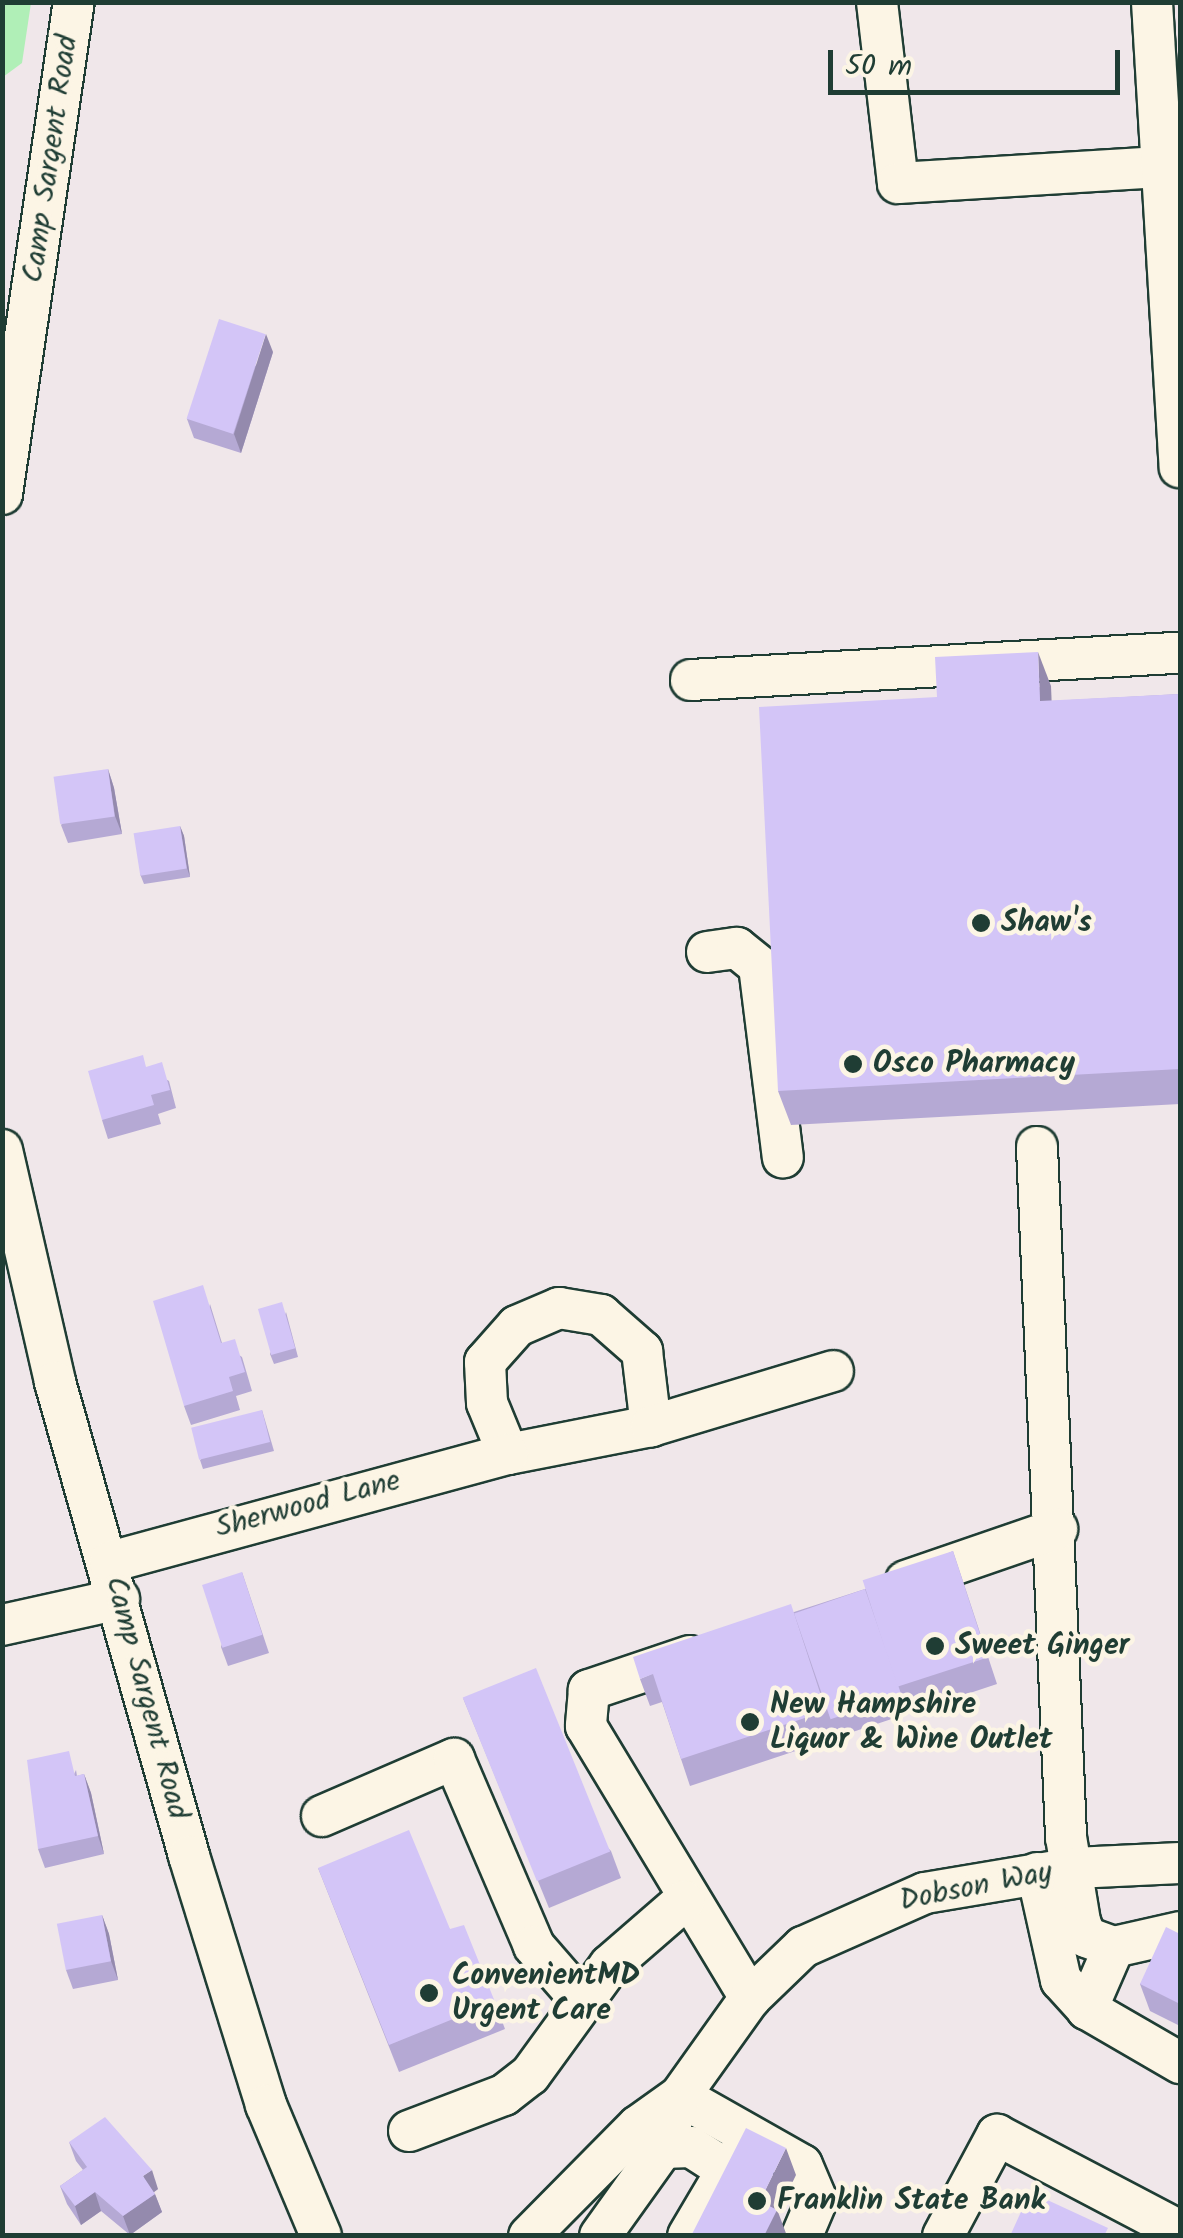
<!DOCTYPE html>
<style>
body{margin:0}
#map{position:relative;width:1183px;height:2238px;overflow:hidden;background:#f0e7ea;font-family:Kalam,sans-serif}
div>[style]{position:absolute}
.green>*{inset:0;background:#b0efb7}
.roads{filter:drop-shadow(2px 0 #1f3d34) drop-shadow(-2px 0 #1f3d34) drop-shadow(0 2px #1f3d34) drop-shadow(0 -2px #1f3d34)}
.minor>*{height:40px;margin:-20px;padding:0 20px;transform-origin:20px;border-radius:20px;background:#fcf5e5}
.wall>*{inset:0;background:#b5a9d4}
.shaded-wall>*{inset:0;background:#948aad}
.building>*{inset:0;background:#d3c5f7;transform-origin:0 0}
.dots>*{width:28px;height:28px;translate:-50% -50%;box-sizing:border-box;border:5px solid #fcf5e5;border-radius:50%}
span{translate:-50% -50%;white-space:nowrap;text-align:center;line-height:1.15;-webkit-text-stroke:9px #fcf5e5;paint-order:stroke}
.street-label{font-size:30px;color:#1f3d34}
.poi-label{font-size:30px;color:#1f3d34;font-weight:700}
.left{translate:0 -50%;text-align:left}
.frame{position:absolute;inset:0;border:5px solid #1f3d34;pointer-events:none}
.scale{position:absolute;left:828px;top:50px;width:292px;height:45px;box-sizing:border-box;border:5px solid #1f3d34;border-top:0;padding-left:12px;font-size:30px;line-height:35px;white-space:nowrap;color:#1f3d34;-webkit-text-stroke:8px #fcf5e5;paint-order:stroke}
</style>
<div id="map">
<div class="green">
<div style="clip-path:polygon(3px 2px,31px 3px,22px 63px,3px 77px)"></div>
</div>
<div class="roads">
<div class="minor">
<div style="left:877px;top:2px;width:182px;rotate:83.4deg"></div>
<div style="left:898px;top:183px;width:263px;rotate:-3.5deg"></div>
<div style="left:1152px;top:2px;width:466px;rotate:86.6deg"></div>
<div style="left:2px;top:494px;width:497px;rotate:-81.7deg"></div>
<div style="left:691px;top:680px;width:490px;rotate:-3.2deg"></div>
<div style="left:707px;top:952px;width:30px;rotate:-8deg"></div>
<div style="left:737px;top:948px;width:28px;rotate:39deg"></div>
<div style="left:759px;top:966px;width:193px;rotate:82.9deg"></div>
<div style="left:1037px;top:1147px;width:691px;rotate:87.59deg"></div>
<div style="left:1066px;top:1837px;width:86px;rotate:80.6deg"></div>
<div style="left:1080px;top:1922px;width:16px;rotate:68deg"></div>
<div style="left:1086px;top:1937px;width:30px;rotate:20deg"></div>
<div style="left:1114px;top:1947px;width:68px;rotate:-12.8deg"></div>
<div style="left:2px;top:1150px;width:238px;rotate:77.1deg"></div>
<div style="left:55px;top:1382px;width:493px;rotate:74.2deg"></div>
<div style="left:189px;top:1856px;width:261px;rotate:72.8deg"></div>
<div style="left:266px;top:2105px;width:142px;rotate:67.2deg"></div>
<div style="left:559px;top:1308px;width:43px;rotate:9.5deg"></div>
<div style="left:601px;top:1315px;width:55px;rotate:41.3deg"></div>
<div style="left:642px;top:1351px;width:76px;rotate:83.2deg"></div>
<div style="left:651px;top:1426px;width:146px;rotate:168.9deg"></div>
<div style="left:508px;top:1454px;width:55px;rotate:-112.4deg"></div>
<div style="left:487px;top:1403px;width:41px;rotate:-92.8deg"></div>
<div style="left:485px;top:1362px;width:48px;rotate:-48.4deg"></div>
<div style="left:517px;top:1326px;width:46px;rotate:-23.2deg"></div>
<div style="left:651px;top:1426px;width:190px;rotate:-16.8deg"></div>
<div style="left:110px;top:1562px;width:412px;rotate:-15.2deg"></div>
<div style="left:906px;top:1581px;width:160px;rotate:-19deg"></div>
<div style="left:2px;top:1625px;width:120px;rotate:-12.5deg"></div>
<div style="left:690px;top:1656px;width:107px;rotate:161.4deg"></div>
<div style="left:589px;top:1690px;width:36px;rotate:95deg"></div>
<div style="left:586px;top:1726px;width:318px;rotate:58.9deg"></div>
<div style="left:322px;top:1816px;width:144px;rotate:-23.4deg"></div>
<div style="left:454px;top:1759px;width:203px;rotate:66.8deg"></div>
<div style="left:534px;top:1946px;width:72px;rotate:49deg"></div>
<div style="left:1037px;top:1873px;width:110px;rotate:77.4deg"></div>
<div style="left:1061px;top:1980px;width:39px;rotate:48deg"></div>
<div style="left:1114px;top:1947px;width:68px;rotate:113.5deg"></div>
<div style="left:1087px;top:2009px;width:108px;rotate:30.1deg"></div>
<div style="left:680px;top:2096px;width:140px;rotate:29.5deg"></div>
<div style="left:802px;top:2165px;width:38px;rotate:67deg"></div>
<div style="left:817px;top:2200px;width:39px;rotate:113deg"></div>
<div style="left:409px;top:2131px;width:102px;rotate:-20.8deg"></div>
<div style="left:504px;top:2095px;width:33px;rotate:-38deg"></div>
<div style="left:530px;top:2075px;width:136px;rotate:-54deg"></div>
<div style="left:610px;top:1965px;width:98px;rotate:-40.9deg"></div>
<div style="left:663px;top:2148px;width:28px;rotate:-2deg"></div>
<div style="left:691px;top:2147px;width:43px;rotate:32.6deg"></div>
<div style="left:529px;top:2236px;width:155px;rotate:-45.3deg"></div>
<div style="left:638px;top:2126px;width:52px;rotate:-35.5deg"></div>
<div style="left:600px;top:2236px;width:108px;rotate:-54.4deg"></div>
<div style="left:663px;top:2148px;width:55px;rotate:-71.9deg"></div>
<div style="left:680px;top:2096px;width:120px;rotate:-54.5deg"></div>
<div style="left:750px;top:1998px;width:74px;rotate:-43.9deg"></div>
<div style="left:803px;top:1947px;width:133px;rotate:-23.9deg"></div>
<div style="left:925px;top:1893px;width:151px;rotate:-9.5deg"></div>
<div style="left:1074px;top:1868px;width:106px;rotate:-2.7deg"></div>
<div style="left:688px;top:2236px;width:88px;rotate:-59.4deg"></div>
<div style="left:943px;top:2236px;width:115px;rotate:-61.9deg"></div>
<div style="left:997px;top:2135px;width:207px;rotate:27.7deg"></div>
</div>
</div>
<div class="wall">
<div style="clip-path:polygon(273px 352px,241px 453px,194px 438px,187px 419px)"></div>
<div style="clip-path:polygon(1051px 686px,1051px 701px,1180px 694px,1180px 1104px,791px 1125px,778px 1091px,937px 697px)"></div>
<div style="clip-path:polygon(108px 769px,114px 788px,122px 834px,68px 843px,61px 825px)"></div>
<div style="clip-path:polygon(180px 826px,184px 836px,190px 877px,144px 884px,140px 874px)"></div>
<div style="clip-path:polygon(147px 1067px,169px 1081px,176px 1108px,158px 1114px,161px 1124px,108px 1139px,102px 1120px)"></div>
<div style="clip-path:polygon(210px 1304px,222px 1343px,242px 1357px,252px 1391px,236px 1396px,240px 1410px,191px 1425px,184px 1406px)"></div>
<div style="clip-path:polygon(286px 1312px,298px 1357px,274px 1364px,270px 1354px)"></div>
<div style="clip-path:polygon(262px 1410px,274px 1451px,203px 1469px,200px 1460px)"></div>
<div style="clip-path:polygon(953px 1551px,997px 1684px,690px 1786px,662px 1702px,650px 1706px,640px 1679px,794px 1612px,865px 1589px)"></div>
<div style="clip-path:polygon(242px 1572px,269px 1653px,228px 1666px,221px 1647px)"></div>
<div style="clip-path:polygon(463px 1698px,611px 1851px,621px 1878px,549px 1908px)"></div>
<div style="clip-path:polygon(76px 1770px,77px 1776px,84px 1774px,91px 1793px,104px 1854px,45px 1868px,38px 1849px)"></div>
<div style="clip-path:polygon(318px 1868px,450px 1929px,495px 2002px,505px 2029px,399px 2072px)"></div>
<div style="clip-path:polygon(102px 1915px,109px 1934px,118px 1980px,73px 1989px,66px 1970px)"></div>
<div style="clip-path:polygon(1180px 1934px,1180px 2026px,1150px 2011px,1140px 1984px)"></div>
<div style="clip-path:polygon(69px 2142px,158px 2189px,154px 2192px,162px 2212px,130px 2235px,101px 2211px,81px 2225px,67px 2204px,60px 2186px,83px 2170px,76px 2161px)"></div>
</div>
<div class="shaded-wall">
<div style="clip-path:polygon(266px 334px,273px 352px,241px 453px,234px 434px)"></div>
<div style="clip-path:polygon(1038px 652px,1051px 686px,1053px 735px,1040px 701px)"></div>
<div style="clip-path:polygon(108px 769px,114px 788px,122px 834px,115px 816px)"></div>
<div style="clip-path:polygon(180px 826px,184px 836px,190px 877px,187px 868px)"></div>
<div style="clip-path:polygon(84px 1774px,91px 1793px,104px 1854px,98px 1836px)"></div>
<div style="clip-path:polygon(102px 1915px,109px 1934px,118px 1980px,111px 1961px)"></div>
<div style="clip-path:polygon(786px 2148px,796px 2175px,778px 2212px,787px 2236px,764px 2236px,760px 2201px)"></div>
<div style="clip-path:polygon(152px 2170px,158px 2189px,150px 2195px,143px 2176px)"></div>
<div style="clip-path:polygon(95px 2192px,101px 2211px,81px 2225px,75px 2206px)"></div>
<div style="clip-path:polygon(155px 2194px,162px 2212px,130px 2235px,123px 2216px)"></div>
</div>
<div class="building">
<div style="left:219px;top:319px;width:49px;height:105px;rotate:18deg"></div>
<div style="clip-path:polygon(1038px 652px,1040px 701px,1180px 694px,1180px 1069px,778px 1091px,759px 707px,937px 697px,935px 657px)"></div>
<div style="left:108px;top:769px;width:48px;height:55px;rotate:82deg"></div>
<div style="left:180px;top:826px;width:43px;height:47px;rotate:81deg"></div>
<div style="clip-path:polygon(143px 1055px,146px 1067px,162px 1062px,170px 1090px,151px 1095px,154px 1105px,102px 1120px,88px 1071px)"></div>
<div style="clip-path:polygon(203px 1285px,221px 1343px,235px 1339px,245px 1372px,229px 1377px,233px 1391px,184px 1406px,153px 1301px)"></div>
<div style="left:282px;top:1302px;width:48px;height:25px;rotate:74deg"></div>
<div style="left:262px;top:1410px;width:33px;height:73px;rotate:76deg"></div>
<div style="left:953px;top:1551px;width:112px;height:95px;rotate:72deg"></div>
<div style="left:242px;top:1572px;width:66px;height:42px;rotate:72deg"></div>
<div style="left:865px;top:1589px;width:112px;height:75px;rotate:71deg"></div>
<div style="clip-path:polygon(791px 1604px,826px 1711px,681px 1759px,653px 1674px,640px 1679px,633px 1657px)"></div>
<div style="left:536px;top:1668px;width:198px;height:79px;rotate:68deg"></div>
<div style="clip-path:polygon(69px 1751px,75px 1776px,84px 1774px,98px 1836px,38px 1849px,27px 1760px)"></div>
<div style="clip-path:polygon(409px 1830px,450px 1929px,464px 1925px,495px 2002px,389px 2045px,318px 1868px)"></div>
<div style="left:102px;top:1915px;width:47px;height:46px;rotate:79deg"></div>
<div style="clip-path:polygon(1166px 1927px,1180px 1934px,1180px 2004px,1140px 1984px)"></div>
<div style="clip-path:polygon(105px 2117px,152px 2170px,143px 2176px,155px 2194px,123px 2216px,95px 2192px,75px 2206px,60px 2186px,87px 2167px,69px 2142px)"></div>
<div style="clip-path:polygon(746px 2128px,786px 2148px,760px 2201px,777px 2210px,764px 2236px,691px 2236px)"></div>
<div style="clip-path:polygon(1030px 2192px,1108px 2228px,1104px 2236px,1010px 2236px)"></div>
</div>
<div class="dots">
<div style="left:981px;top:923px;background:#1f3d34"></div>
<div style="left:853px;top:1064px;background:#1f3d34"></div>
<div style="left:935px;top:1646px;background:#1f3d34"></div>
<div style="left:750px;top:1722px;background:#1f3d34"></div>
<div style="left:429px;top:1993px;background:#1f3d34"></div>
<div style="left:757px;top:2201px;background:#1f3d34"></div>
</div>
<div class="street-label">
<span style="left:51px;top:159px;rotate:-82deg">Camp Sargent Road</span>
<span style="left:308px;top:1505px;rotate:-15deg">Sherwood Lane</span>
<span style="left:146px;top:1698px;rotate:75deg">Camp Sargent Road</span>
<span style="left:976px;top:1887px;rotate:-11deg">Dobson Way</span>
</div>
<div class="poi-label">
<span class="left" style="left:1001px;top:923px">Shaw's</span>
<span class="left" style="left:873px;top:1064px">Osco Pharmacy</span>
<span class="left" style="left:955px;top:1646px">Sweet Ginger</span>
<span class="left" style="left:770px;top:1722px">New Hampshire<br>Liquor &amp; Wine Outlet</span>
<span class="left" style="left:452px;top:1993px">ConvenientMD<br>Urgent Care</span>
<span class="left" style="left:777px;top:2201px">Franklin State Bank</span>
</div>
<div class="frame"></div>
<div class="scale">50 m</div>
</div>
